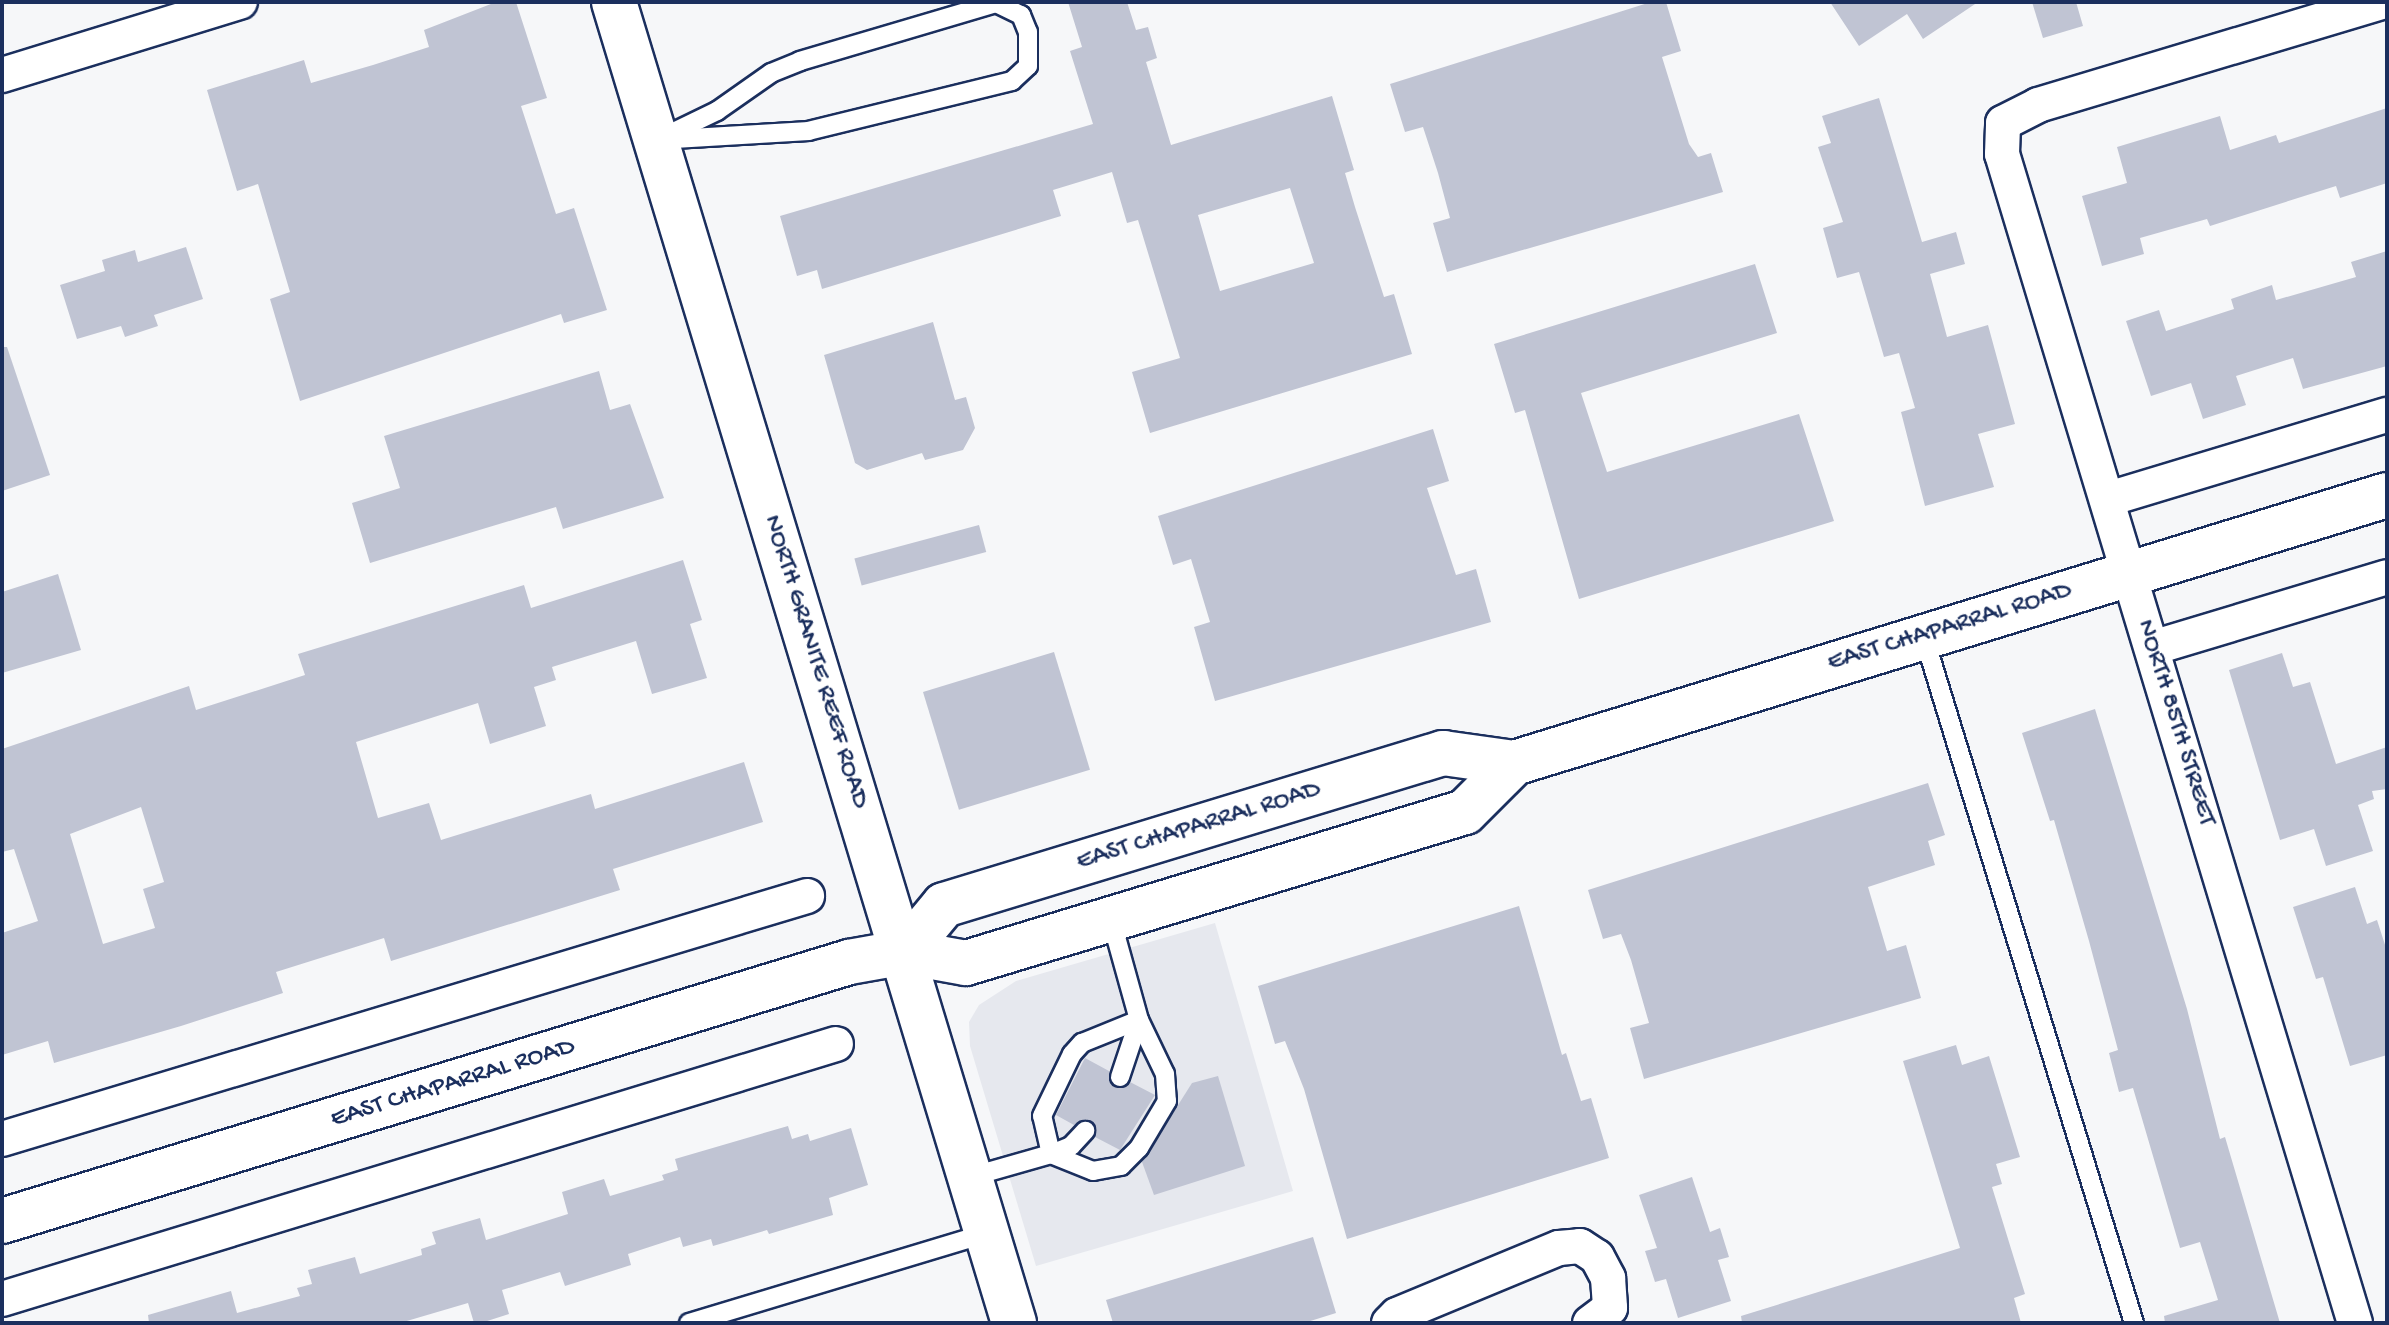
<!DOCTYPE html>
<style>
body{margin:0}
#map{position:relative;width:2389px;height:1325px;overflow:hidden;background:#f6f7f9;font-family:"Gochi Hand",sans-serif}
div>[style]{position:absolute}
.built>*{inset:0;background:#e6e8ee}
.building>*{inset:0;background:#c0c4d3;transform-origin:0 0}
.roads{filter:drop-shadow(2px 0 #1b2f5e) drop-shadow(-2px 0 #1b2f5e) drop-shadow(0 2px #1b2f5e) drop-shadow(0 -2px #1b2f5e)}
.lane>*{height:18px;margin:-9px;padding:0 9px;transform-origin:9px;border-radius:9px;background:#fff}
.street>*{height:34px;margin:-17px;padding:0 17px;transform-origin:17px;border-radius:17px;background:#fff}
.secondary>*{height:44px;margin:-22px;padding:0 22px;transform-origin:22px;border-radius:22px;background:#fff}
span{translate:-50% -50%;white-space:nowrap;text-align:center;line-height:1.15;-webkit-text-stroke:8px #fff;paint-order:stroke}
.street-label{font-size:26px;color:#1b2f5e}
.frame{position:absolute;inset:0;border:4px solid #1b2f5e;pointer-events:none}
</style>
<div id="map">
<div class="built">
<div style="clip-path:polygon(1215px 923px,1293px 1191px,1036px 1266px,970px 1046px,969px 1022px,979px 1005px,1016px 981px)"></div>
</div>
<div class="building">
<div style="clip-path:polygon(496px 2px,516px 2px,547px 98px,521px 106px,556px 214px,574px 208px,607px 310px,564px 323px,561px 314px,300px 401px,270px 299px,290px 292px,258px 184px,237px 191px,207px 90px,304px 60px,311px 83px,373px 65px,429px 47px,424px 30px)"></div>
<div style="clip-path:polygon(evenodd,1068px 2px,1127px 2px,1136px 30px,1148px 27px,1157px 58px,1146px 62px,1171px 145px,1332px 96px,1354px 170px,1345px 173px,1355px 207px,1384px 297px,1394px 294px,1412px 354px,1150px 433px,1132px 372px,1180px 358px,1138px 220px,1127px 223px,1112px 172px,1053px 190px,1061px 216px,822px 289px,817px 270px,797px 276px,780px 216px,1093px 124px,1070px 51px,1082px 47px,1068px 2px,1290px 188px,1314px 263px,1220px 291px,1198px 215px,1290px 188px)"></div>
<div style="clip-path:polygon(1651px 2px,1666px 2px,1681px 51px,1662px 57px,1689px 144px,1698px 157px,1711px 153px,1723px 192px,1447px 272px,1433px 223px,1450px 218px,1438px 173px,1423px 127px,1405px 132px,1390px 84px)"></div>
<div style="clip-path:polygon(1830px 2px,1978px 2px,1923px 39px,1907px 14px,1859px 46px)"></div>
<div style="clip-path:polygon(2032px 2px,2076px 2px,2083px 26px,2043px 38px)"></div>
<div style="clip-path:polygon(1879px 98px,1922px 242px,1956px 232px,1965px 264px,1930px 274px,1947px 337px,1988px 325px,2015px 424px,1978px 434px,1994px 487px,1925px 506px,1901px 412px,1915px 408px,1899px 353px,1884px 357px,1859px 272px,1837px 278px,1823px 228px,1843px 222px,1818px 147px,1831px 143px,1822px 116px)"></div>
<div style="clip-path:polygon(2387px 108px,2387px 183px,2340px 198px,2336px 186px,2210px 226px,2207px 219px,2140px 238px,2144px 254px,2102px 266px,2082px 196px,2127px 183px,2117px 147px,2220px 116px,2230px 150px,2276px 135px,2279px 143px)"></div>
<div style="clip-path:polygon(186px 247px,203px 299px,154px 315px,158px 326px,125px 337px,121px 326px,77px 339px,60px 285px,105px 271px,102px 260px,135px 250px,138px 262px)"></div>
<div style="clip-path:polygon(2387px 251px,2387px 366px,2303px 389px,2293px 358px,2236px 376px,2246px 405px,2203px 419px,2191px 383px,2151px 396px,2126px 321px,2159px 310px,2166px 331px,2234px 309px,2231px 299px,2272px 285px,2276px 300px,2356px 277px,2351px 262px)"></div>
<div style="clip-path:polygon(1755px 264px,1777px 333px,1581px 393px,1607px 472px,1799px 414px,1834px 521px,1579px 599px,1525px 410px,1515px 413px,1494px 344px)"></div>
<div style="clip-path:polygon(933px 322px,955px 400px,966px 397px,975px 428px,963px 450px,925px 460px,922px 453px,867px 470px,855px 463px,824px 355px)"></div>
<div style="clip-path:polygon(2px 347px,7px 347px,50px 475px,2px 491px)"></div>
<div style="clip-path:polygon(599px 371px,610px 410px,630px 404px,664px 498px,563px 529px,556px 507px,370px 563px,352px 503px,400px 488px,384px 436px)"></div>
<div style="clip-path:polygon(1433px 429px,1449px 481px,1427px 488px,1456px 575px,1476px 569px,1491px 622px,1215px 701px,1194px 627px,1210px 622px,1191px 559px,1173px 565px,1158px 516px)"></div>
<div style="left:979px;top:525px;width:28px;height:129px;rotate:75deg"></div>
<div style="clip-path:polygon(evenodd,683px 560px,702px 620px,690px 624px,707px 678px,652px 694px,636px 641px,552px 667px,556px 680px,534px 687px,546px 726px,490px 744px,478px 703px,356px 742px,378px 818px,429px 803px,441px 840px,591px 794px,595px 809px,744px 762px,763px 822px,613px 869px,620px 890px,391px 961px,384px 938px,276px 972px,283px 993px,181px 1026px,54px 1063px,48px 1041px,2px 1055px,2px 933px,38px 921px,14px 849px,2px 852px,2px 749px,189px 686px,196px 710px,305px 675px,298px 654px,524px 585px,531px 608px,683px 560px,141px 807px,164px 882px,143px 889px,155px 928px,103px 944px,70px 834px,141px 807px)"></div>
<div style="clip-path:polygon(58px 574px,81px 650px,2px 673px,2px 592px)"></div>
<div style="left:1054px;top:652px;width:123px;height:137px;rotate:73deg"></div>
<div style="clip-path:polygon(2282px 653px,2293px 687px,2310px 682px,2336px 764px,2387px 747px,2387px 789px,2372px 791px,2374px 799px,2358px 805px,2373px 851px,2326px 866px,2314px 829px,2280px 840px,2229px 670px)"></div>
<div style="clip-path:polygon(2095px 709px,2187px 1009px,2220px 1139px,2225px 1137px,2280px 1323px,2165px 1323px,2164px 1316px,2218px 1300px,2200px 1242px,2180px 1248px,2133px 1088px,2119px 1092px,2109px 1053px,2118px 1050px,2089px 941px,2054px 820px,2050px 821px,2022px 733px)"></div>
<div style="clip-path:polygon(1928px 783px,1945px 835px,1928px 841px,1935px 865px,1868px 887px,1887px 951px,1906px 945px,1921px 998px,1644px 1079px,1630px 1028px,1649px 1023px,1631px 960px,1621px 934px,1603px 939px,1588px 890px)"></div>
<div style="clip-path:polygon(2355px 887px,2367px 924px,2377px 920px,2387px 951px,2387px 1055px,2350px 1066px,2323px 977px,2316px 979px,2293px 907px)"></div>
<div style="clip-path:polygon(1519px 906px,1562px 1055px,1566px 1053px,1581px 1101px,1591px 1098px,1609px 1158px,1347px 1239px,1304px 1089px,1285px 1041px,1275px 1044px,1258px 986px)"></div>
<div style="clip-path:polygon(1956px 1045px,1962px 1065px,1989px 1056px,2020px 1157px,1996px 1164px,2002px 1184px,1992px 1187px,2025px 1294px,2014px 1298px,2021px 1323px,1742px 1323px,1741px 1316px,1960px 1248px,1903px 1061px)"></div>
<div style="clip-path:polygon(1085px 1058px,1109px 1071px,1116px 1088px,1130px 1082px,1155px 1095px,1120px 1150px,1095px 1137px,1096px 1127px,1088px 1120px,1074px 1125px,1056px 1115px)"></div>
<div style="clip-path:polygon(1218px 1076px,1245px 1166px,1154px 1195px,1142px 1162px,1192px 1083px)"></div>
<div style="clip-path:polygon(788px 1126px,792px 1139px,808px 1134px,810px 1141px,851px 1128px,868px 1185px,829px 1198px,833px 1215px,769px 1234px,767px 1230px,713px 1246px,711px 1239px,683px 1247px,680px 1237px,628px 1254px,631px 1265px,565px 1286px,560px 1272px,502px 1290px,509px 1314px,481px 1323px,474px 1323px,468px 1303px,400px 1323px,149px 1323px,148px 1315px,231px 1291px,237px 1313px,300px 1296px,297px 1288px,312px 1284px,308px 1270px,355px 1257px,360px 1274px,422px 1255px,421px 1249px,436px 1244px,432px 1232px,480px 1218px,486px 1240px,568px 1214px,562px 1192px,604px 1179px,610px 1196px,664px 1180px,662px 1175px,678px 1170px,675px 1159px)"></div>
<div style="clip-path:polygon(1692px 1177px,1710px 1232px,1720px 1228px,1729px 1257px,1718px 1260px,1731px 1301px,1678px 1318px,1666px 1279px,1655px 1282px,1645px 1251px,1657px 1248px,1639px 1195px)"></div>
<div style="clip-path:polygon(1313px 1237px,1336px 1313px,1304px 1323px,1113px 1323px,1106px 1300px)"></div>
</div>
<div class="roads">
<div class="lane">
<div style="left:996px;top:3px;width:28px;rotate:26deg"></div>
<div style="left:1021px;top:15px;width:18px;rotate:68deg"></div>
<div style="left:1028px;top:32px;width:34px;rotate:90deg"></div>
<div style="left:1028px;top:66px;width:22px;rotate:137deg"></div>
<div style="left:1012px;top:81px;width:209px;rotate:166.2deg"></div>
<div style="left:809px;top:131px;width:152px;rotate:176.6deg"></div>
<div style="left:657px;top:140px;width:67px;rotate:-25.8deg"></div>
<div style="left:717px;top:111px;width:66px;rotate:-35.1deg"></div>
<div style="left:771px;top:73px;width:31px;rotate:-22deg"></div>
<div style="left:800px;top:61px;width:204px;rotate:-16.5deg"></div>
<div style="left:1924px;top:637px;width:717px;rotate:72.98deg"></div>
<div style="left:1111px;top:919px;width:105px;rotate:74.5deg"></div>
<div style="left:1139px;top:1020px;width:60px;rotate:64.3deg"></div>
<div style="left:1165px;top:1074px;width:27px;rotate:86deg"></div>
<div style="left:1167px;top:1101px;width:55px;rotate:120.8deg"></div>
<div style="left:1139px;top:1148px;width:25px;rotate:135deg"></div>
<div style="left:1121px;top:1166px;width:28px;rotate:170deg"></div>
<div style="left:1093px;top:1171px;width:45px;rotate:-158deg"></div>
<div style="left:1051px;top:1154px;width:39px;rotate:-103deg"></div>
<div style="left:1042px;top:1116px;width:69px;rotate:-64.2deg"></div>
<div style="left:1072px;top:1054px;width:15px;rotate:-48deg"></div>
<div style="left:1082px;top:1043px;width:61px;rotate:-22deg"></div>
<div style="left:1120px;top:1077px;width:60px;rotate:-71.6deg"></div>
<div style="left:970px;top:1177px;width:84px;rotate:-15.9deg"></div>
<div style="left:1051px;top:1154px;width:22px;rotate:-22deg"></div>
<div style="left:1071px;top:1146px;width:21px;rotate:-47deg"></div>
<div style="left:689px;top:1323px;width:311px;rotate:-16.8deg"></div>
</div>
<div class="street">
<div style="left:2px;top:75px;width:249px;rotate:-17.1deg"></div>
<div style="left:2108px;top:499px;width:291px;rotate:-16.8deg"></div>
<div style="left:2152px;top:648px;width:245px;rotate:-16.8deg"></div>
<div style="left:2px;top:1139px;width:841px;rotate:-16.8deg"></div>
<div style="left:2px;top:1299px;width:872px;rotate:-17deg"></div>
<div style="left:1389px;top:1323px;width:11px;rotate:-45deg"></div>
<div style="left:1397px;top:1315px;width:175px;rotate:-22.5deg"></div>
<div style="left:1559px;top:1248px;width:21px;rotate:-5deg"></div>
<div style="left:1580px;top:1246px;width:20px;rotate:33deg"></div>
<div style="left:1597px;top:1257px;width:24px;rotate:62deg"></div>
<div style="left:1608px;top:1278px;width:30px;rotate:86deg"></div>
<div style="left:1610px;top:1308px;width:25px;rotate:143deg"></div>
<div style="left:2355px;top:1323px;width:1221px;rotate:-106.8deg"></div>
<div style="left:2002px;top:154px;width:31px;rotate:-88deg"></div>
<div style="left:2003px;top:123px;width:39px;rotate:-27deg"></div>
<div style="left:2038px;top:105px;width:358px;rotate:-16.7deg"></div>
</div>
<div class="secondary">
<div style="left:614px;top:2px;width:1380px;rotate:73.15deg"></div>
<div style="left:905px;top:952px;width:61px;rotate:-50.3deg"></div>
<div style="left:944px;top:905px;width:522px;rotate:-16.94deg"></div>
<div style="left:1443px;top:753px;width:72px;rotate:8deg"></div>
<div style="left:1514px;top:763px;width:913px;rotate:-17.07deg"></div>
<div style="left:2px;top:1221px;width:886px;rotate:-17deg"></div>
<div style="left:849px;top:962px;width:57px;rotate:-10.1deg"></div>
<div style="left:905px;top:952px;width:62px;rotate:10.2deg"></div>
<div style="left:966px;top:963px;width:521px;rotate:-16.84deg"></div>
<div style="left:1465px;top:812px;width:69px;rotate:-45deg"></div>
</div>
</div>
<div class="street-label">
<span style="left:1950px;top:628px;rotate:-17deg">EAST CHAPARRAL ROAD</span>
<span style="left:815px;top:662px;rotate:73deg">NORTH GRANITE REEF ROAD</span>
<span style="left:2175px;top:723px;rotate:73deg">NORTH 85TH STREET</span>
<span style="left:1199px;top:827px;rotate:-17deg">EAST CHAPARRAL ROAD</span>
<span style="left:453px;top:1084px;rotate:-17deg">EAST CHAPARRAL ROAD</span>
</div>
<div class="frame"></div>
</div>
